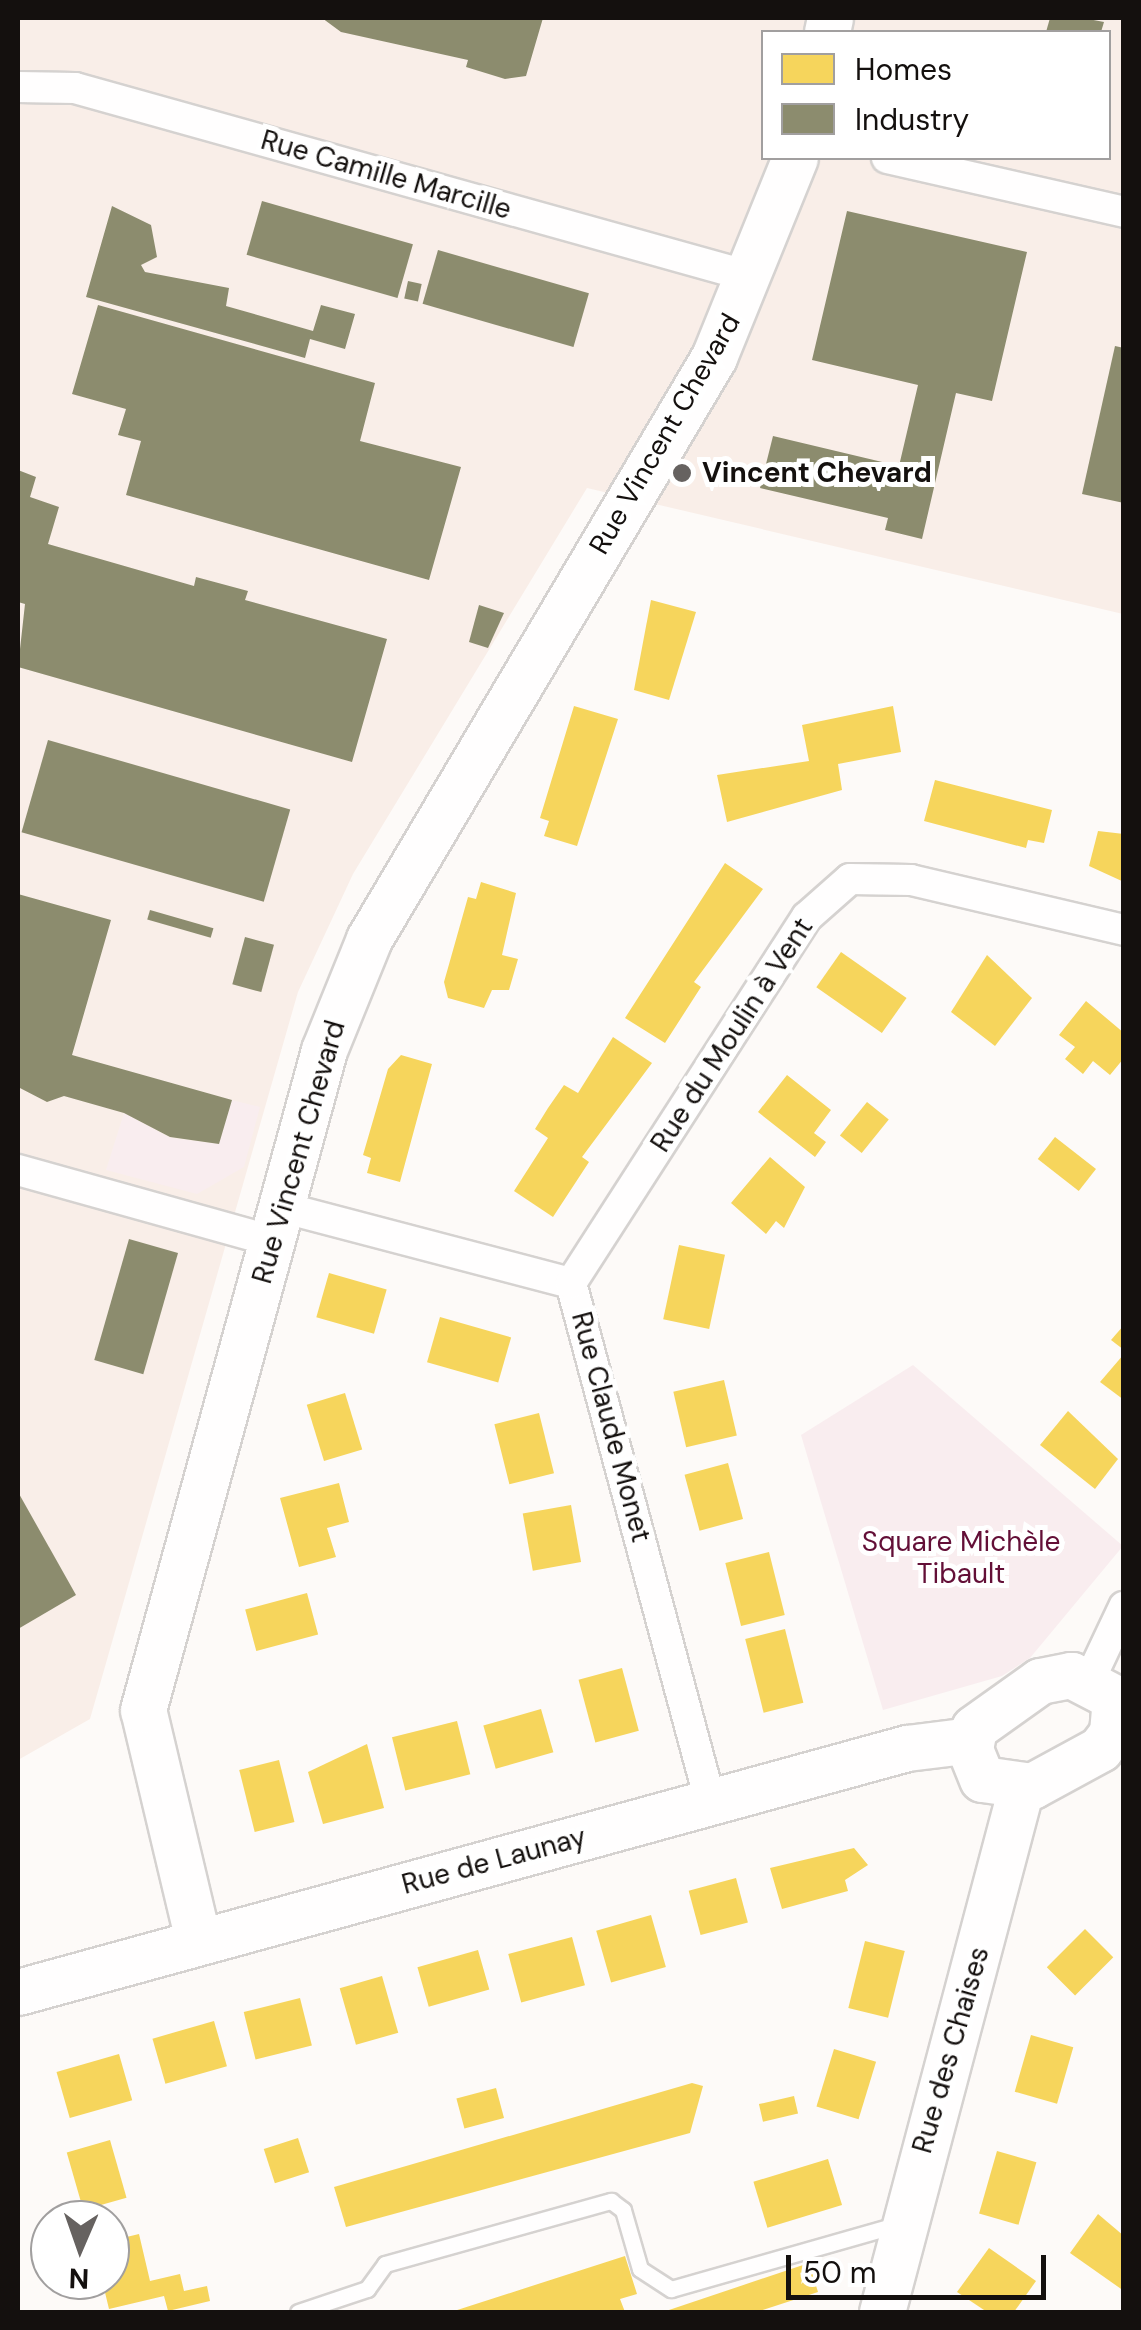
<!DOCTYPE html>
<meta charset="utf-8">
<style>
body{margin:0}
#map{position:relative;width:1141px;height:2330px;overflow:hidden;background:#fdfaf8;font-family:"DM Sans",sans-serif}
div>[style]{position:absolute}
.built>*{inset:0;background:#f9eee8}
.green>*{inset:0;background:#f9edef}
.homes>*{inset:0;background:#f6d55c;transform-origin:0 0}
.industry>*{inset:0;background:#8c8c6e;transform-origin:0 0}
.roads{filter:drop-shadow(2px 0 #d5d2d0) drop-shadow(-2px 0 #d5d2d0) drop-shadow(0 2px #d5d2d0) drop-shadow(0 -2px #d5d2d0)}
.lane>*{height:15px;margin:-7.5px;padding:0 7.5px;transform-origin:7.5px;border-radius:7.5px;background:#fffefe}
.street>*{height:30px;margin:-15px;padding:0 15px;transform-origin:15px;border-radius:15px;background:#fffefe}
.secondary>*{height:45px;margin:-22.5px;padding:0 22.5px;transform-origin:22.5px;border-radius:22.5px;background:#fffefe}
.dots>*{width:28px;height:28px;translate:-50% -50%;box-sizing:border-box;border:5px solid #fff;border-radius:50%}
span{translate:-50% -50%;white-space:nowrap;text-align:center;line-height:1.15;-webkit-text-stroke:10px #fff;paint-order:stroke}
.street-label{font-size:28px;color:#14100e}
.poi-label{font-size:28px;color:#14100e;font-weight:700}
.left{translate:0 -50%;text-align:left}
.park-label{font-size:28px;color:#630f37}
.frame{position:absolute;inset:0;border:20px solid #14100e;pointer-events:none}
.legend{position:absolute;left:761px;top:30px;width:350px;height:130px;box-sizing:border-box;background:#fff;border:2px solid #a19f9f;margin:0;padding:12px 18px;list-style:none;font-size:30px;color:#14100e}
.legend li{display:flex;align-items:center;gap:20px;height:50px}
.legend b{width:50px;border:2px solid #a19f9f}
.north{position:absolute;left:30px;top:2200px;width:100px;height:100px;box-sizing:border-box;background:#fff;border:2px solid #a19f9f;border-radius:50%;rotate:182deg;font-size:28px;font-weight:700;line-height:40px;text-align:center;color:#14100e}
.north::after{content:'';display:block;margin:auto;width:35px;height:45px;background:#666260;clip-path:polygon(50% 0,100% 100%,50% 72%,0 100%)}
.scale{position:absolute;left:786px;top:2255px;width:260px;height:45px;box-sizing:border-box;border:5px solid #14100e;border-top:0;padding-left:12px;font-size:30px;line-height:35px;white-space:nowrap;color:#14100e;-webkit-text-stroke:8px #fff;paint-order:stroke}
</style>
<div id="map">
<div class="built">
<div style="clip-path:polygon(evenodd,18px 18px,1123px 18px,1123px 614px,587px 488px,353px 874px,298px 992px,90px 1719px,18px 1760px,18px 18px,764px 32px,1108px 32px,1108px 158px,764px 158px,764px 32px)"></div>
</div>
<div class="green">
<div style="clip-path:polygon(232px 1100px,260px 1107px,244px 1167px,197px 1194px,106px 1170px,124px 1113px,170px 1138px,219px 1144px)"></div>
<div style="clip-path:polygon(913px 1365px,1123px 1546px,1030px 1658px,1002px 1676px,883px 1710px,801px 1435px)"></div>
</div>
<div class="homes">
<div style="clip-path:polygon(651px 600px,696px 612px,669px 700px,634px 690px)"></div>
<div style="clip-path:polygon(574px 706px,618px 719px,577px 846px,544px 836px,549px 821px,540px 818px)"></div>
<div style="clip-path:polygon(893px 706px,901px 752px,838px 764px,842px 790px,727px 822px,717px 775px,809px 761px,802px 725px)"></div>
<div style="clip-path:polygon(935px 780px,1052px 810px,1044px 843px,1028px 840px,1026px 848px,924px 821px)"></div>
<div style="clip-path:polygon(1098px 831px,1124px 834px,1124px 882px,1089px 866px)"></div>
<div style="clip-path:polygon(725px 863px,763px 889px,694px 982px,701px 987px,665px 1043px,625px 1018px)"></div>
<div style="clip-path:polygon(481px 882px,516px 893px,502px 955px,518px 959px,509px 990px,492px 990px,484px 1008px,448px 998px,444px 982px,468px 897px,476px 899px)"></div>
<div style="left:841px;top:952px;width:80px;height:43px;rotate:35deg"></div>
<div style="clip-path:polygon(987px 955px,1032px 998px,995px 1046px,951px 1012px)"></div>
<div style="clip-path:polygon(1086px 1001px,1124px 1033px,1124px 1058px,1110px 1075px,1093px 1061px,1083px 1074px,1065px 1059px,1075px 1047px,1059px 1035px)"></div>
<div style="clip-path:polygon(613px 1037px,652px 1063px,582px 1157px,589px 1162px,553px 1217px,514px 1191px,548px 1138px,535px 1129px,548px 1108px,564px 1085px,578px 1093px)"></div>
<div style="clip-path:polygon(401px 1055px,432px 1064px,400px 1182px,367px 1173px,371px 1158px,363px 1155px,388px 1069px)"></div>
<div style="clip-path:polygon(787px 1075px,831px 1110px,814px 1133px,826px 1142px,815px 1157px,758px 1112px)"></div>
<div style="left:867px;top:1102px;width:28px;height:43px;rotate:39deg"></div>
<div style="left:1055px;top:1137px;width:52px;height:28px;rotate:38deg"></div>
<div style="clip-path:polygon(770px 1157px,805px 1187px,784px 1228px,776px 1221px,766px 1234px,731px 1203px)"></div>
<div style="left:679px;top:1245px;width:47px;height:76px;rotate:12deg"></div>
<div style="left:329px;top:1273px;width:60px;height:46px;rotate:16deg"></div>
<div style="left:440px;top:1317px;width:74px;height:47px;rotate:16deg"></div>
<div style="clip-path:polygon(1124px 1325px,1124px 1350px,1111px 1340px)"></div>
<div style="clip-path:polygon(1124px 1354px,1124px 1400px,1100px 1382px)"></div>
<div style="left:724px;top:1380px;width:57px;height:52px;rotate:77deg"></div>
<div style="left:345px;top:1393px;width:59px;height:40px;rotate:73deg"></div>
<div style="clip-path:polygon(1068px 1411px,1118px 1459px,1095px 1489px,1040px 1445px)"></div>
<div style="left:539px;top:1413px;width:62px;height:46px;rotate:76deg"></div>
<div style="left:728px;top:1463px;width:58px;height:45px;rotate:75deg"></div>
<div style="clip-path:polygon(339px 1483px,349px 1522px,327px 1528px,336px 1557px,299px 1567px,280px 1498px)"></div>
<div style="left:571px;top:1505px;width:58px;height:49px;rotate:80deg"></div>
<div style="left:769px;top:1552px;width:65px;height:45px;rotate:76deg"></div>
<div style="left:307px;top:1593px;width:43px;height:64px;rotate:75deg"></div>
<div style="left:785px;top:1629px;width:76px;height:41px;rotate:76deg"></div>
<div style="left:622px;top:1668px;width:65px;height:45px;rotate:75deg"></div>
<div style="left:541px;top:1709px;width:45px;height:60px;rotate:74deg"></div>
<div style="left:457px;top:1721px;width:55px;height:67px;rotate:76deg"></div>
<div style="clip-path:polygon(367px 1744px,384px 1808px,323px 1824px,308px 1772px)"></div>
<div style="left:279px;top:1760px;width:64px;height:41px;rotate:76deg"></div>
<div style="clip-path:polygon(854px 1848px,868px 1865px,845px 1880px,848px 1891px,782px 1909px,770px 1868px)"></div>
<div style="left:736px;top:1878px;width:46px;height:49px;rotate:75deg"></div>
<div style="left:651px;top:1915px;width:54px;height:57px;rotate:74deg"></div>
<div style="left:1085px;top:1929px;width:40px;height:54px;rotate:45deg"></div>
<div style="left:572px;top:1937px;width:50px;height:66px;rotate:75deg"></div>
<div style="left:865px;top:1941px;width:41px;height:69px;rotate:14deg"></div>
<div style="left:478px;top:1950px;width:41px;height:63px;rotate:74deg"></div>
<div style="left:382px;top:1976px;width:59px;height:44px;rotate:74deg"></div>
<div style="left:300px;top:1998px;width:49px;height:58px;rotate:76deg"></div>
<div style="left:214px;top:2021px;width:47px;height:64px;rotate:74deg"></div>
<div style="left:1031px;top:2035px;width:44px;height:59px;rotate:16deg"></div>
<div style="left:834px;top:2049px;width:44px;height:60px;rotate:17deg"></div>
<div style="left:119px;top:2054px;width:48px;height:65px;rotate:74deg"></div>
<div style="clip-path:polygon(692px 2083px,703px 2086px,690px 2133px,346px 2227px,334px 2187px)"></div>
<div style="left:496px;top:2088px;width:31px;height:41px;rotate:75deg"></div>
<div style="left:794px;top:2096px;width:18px;height:36px;rotate:77deg"></div>
<div style="left:298px;top:2138px;width:36px;height:36px;rotate:72deg"></div>
<div style="left:110px;top:2140px;width:60px;height:45px;rotate:74deg"></div>
<div style="left:997px;top:2151px;width:41px;height:65px;rotate:16deg"></div>
<div style="left:828px;top:2159px;width:48px;height:78px;rotate:73deg"></div>
<div style="clip-path:polygon(1098px 2214px,1124px 2236px,1124px 2291px,1070px 2253px)"></div>
<div style="clip-path:polygon(139px 2234px,150px 2281px,180px 2274px,184px 2291px,207px 2286px,210px 2301px,168px 2311px,164px 2296px,109px 2309px,102px 2280px,110px 2280px,110px 2241px)"></div>
<div style="clip-path:polygon(989px 2248px,1036px 2281px,1014px 2312px,987px 2312px,957px 2292px)"></div>
<div style="clip-path:polygon(625px 2256px,637px 2294px,620px 2299px,625px 2312px,451px 2312px)"></div>
<div style="clip-path:polygon(809px 2263px,818px 2292px,757px 2312px,663px 2312px)"></div>
</div>
<div class="industry">
<div style="clip-path:polygon(322px 18px,543px 18px,526px 76px,505px 79px,466px 67px,468px 60px,341px 32px)"></div>
<div style="clip-path:polygon(1050px 18px,1083px 18px,1104px 22px,1101px 32px,1046px 32px)"></div>
<div style="left:262px;top:201px;width:157px;height:56px;rotate:16deg"></div>
<div style="clip-path:polygon(112px 206px,151px 225px,157px 257px,141px 265px,145px 272px,229px 288px,226px 306px,313px 331px,321px 305px,355px 314px,345px 349px,310px 339px,305px 358px,86px 297px)"></div>
<div style="clip-path:polygon(847px 211px,1027px 252px,992px 401px,956px 393px,922px 539px,885px 530px,888px 518px,760px 488px,773px 436px,899px 466px,918px 385px,812px 360px)"></div>
<div style="left:438px;top:250px;width:157px;height:56px;rotate:16deg"></div>
<div style="left:408px;top:281px;width:14px;height:18px;rotate:12deg"></div>
<div style="clip-path:polygon(98px 305px,375px 383px,360px 441px,461px 467px,429px 580px,126px 495px,141px 441px,118px 435px,126px 409px,72px 394px)"></div>
<div style="clip-path:polygon(1115px 346px,1124px 348px,1124px 503px,1082px 494px)"></div>
<div style="clip-path:polygon(18px 470px,36px 477px,30px 497px,59px 507px,48px 544px,194px 586px,196px 577px,248px 591px,245px 600px,387px 639px,352px 762px,18px 667px,25px 604px,18px 602px)"></div>
<div style="clip-path:polygon(479px 605px,504px 613px,488px 648px,469px 642px)"></div>
<div style="left:48px;top:740px;width:252px;height:96px;rotate:16deg"></div>
<div style="clip-path:polygon(18px 894px,111px 920px,72px 1055px,232px 1100px,219px 1144px,170px 1137px,124px 1113px,64px 1096px,47px 1102px,18px 1087px)"></div>
<div style="left:150px;top:910px;width:66px;height:10px;rotate:16deg"></div>
<div style="left:245px;top:937px;width:30px;height:49px;rotate:15deg"></div>
<div style="left:129px;top:1239px;width:51px;height:126px;rotate:16deg"></div>
<div style="clip-path:polygon(18px 1492px,76px 1595px,18px 1629px)"></div>
</div>
<div class="roads">
<div class="lane">
<div style="left:298px;top:2312px;width:73px;rotate:-18.4deg"></div>
<div style="left:367px;top:2289px;width:31px;rotate:-54deg"></div>
<div style="left:385px;top:2264px;width:235px;rotate:-15.6deg"></div>
<div style="left:611px;top:2201px;width:15px;rotate:37deg"></div>
<div style="left:623px;top:2210px;width:61px;rotate:73.9deg"></div>
<div style="left:640px;top:2269px;width:37px;rotate:33deg"></div>
<div style="left:671px;top:2289px;width:237px;rotate:-15.9deg"></div>
</div>
<div class="street">
<div style="left:18px;top:87px;width:57px;rotate:1deg"></div>
<div style="left:75px;top:88px;width:703px;rotate:15.6deg"></div>
<div style="left:887px;top:158px;width:243px;rotate:12.8deg"></div>
<div style="left:18px;top:1170px;width:264px;rotate:15.6deg"></div>
<div style="left:281px;top:1207px;width:300px;rotate:14.7deg"></div>
<div style="left:571px;top:1283px;width:539px;rotate:74.96deg"></div>
<div style="left:571px;top:1283px;width:435px;rotate:-57.2deg"></div>
<div style="left:807px;top:917px;width:57px;rotate:-41.5deg"></div>
<div style="left:850px;top:879px;width:61px;rotate:0.9deg"></div>
<div style="left:911px;top:880px;width:219px;rotate:13.2deg"></div>
<div style="left:1090px;top:1679px;width:80px;rotate:-64.7deg"></div>
</div>
<div class="secondary">
<div style="left:827px;top:32px;width:14px;rotate:-78deg"></div>
<div style="left:1071px;top:1675px;width:50px;rotate:27.6deg"></div>
<div style="left:1115px;top:1698px;width:35px;rotate:95deg"></div>
<div style="left:1112px;top:1733px;width:20px;rotate:127deg"></div>
<div style="left:1100px;top:1749px;width:77px;rotate:151.4deg"></div>
<div style="left:1032px;top:1786px;width:50px;rotate:-172deg"></div>
<div style="left:982px;top:1779px;width:32px;rotate:-112deg"></div>
<div style="left:970px;top:1749px;width:21px;rotate:-79deg"></div>
<div style="left:974px;top:1728px;width:81px;rotate:-35.5deg"></div>
<div style="left:1040px;top:1681px;width:32px;rotate:-11deg"></div>
<div style="left:198px;top:1940px;width:236px;rotate:-103.4deg"></div>
<div style="left:143px;top:1710px;width:684px;rotate:-74.66deg"></div>
<div style="left:324px;top:1050px;width:120px;rotate:-67.9deg"></div>
<div style="left:369px;top:939px;width:677px;rotate:-59.34deg"></div>
<div style="left:714px;top:357px;width:215px;rotate:-67.9deg"></div>
<div style="left:18px;top:1992px;width:922px;rotate:-15.35deg"></div>
<div style="left:907px;top:1748px;width:64px;rotate:-7.1deg"></div>
<div style="left:882px;top:2312px;width:542px;rotate:-75.14deg"></div>
</div>
</div>
<div class="dots">
<div style="left:682px;top:473px;background:#666260"></div>
</div>
<div class="street-label">
<span style="left:386px;top:175px;rotate:16deg">Rue Camille Marcille</span>
<span style="left:665px;top:434px;rotate:-60deg">Rue Vincent Chevard</span>
<span style="left:732px;top:1035px;rotate:-57deg">Rue du Moulin à Vent</span>
<span style="left:299px;top:1152px;rotate:-74deg">Rue Vincent Chevard</span>
<span style="left:611px;top:1427px;rotate:75deg">Rue Claude Monet</span>
<span style="left:494px;top:1861px;rotate:-15deg">Rue de Launay</span>
<span style="left:951px;top:2050px;rotate:-74deg">Rue des Chaises</span>
</div>
<div class="poi-label">
<span class="left" style="left:702px;top:473px">Vincent Chevard</span>
</div>
<div class="park-label">
<span style="left:961px;top:1558px">Square Michèle<br>Tibault</span>
</div>
<div class="frame"></div>
<ul class="legend">
<li><b style="height:28px;background:#f6d55c"></b>Homes</li>
<li><b style="height:28px;background:#8c8c6e"></b>Industry</li>
</ul>
<div class="north">N</div>
<div class="scale">50 m</div>
</div>
